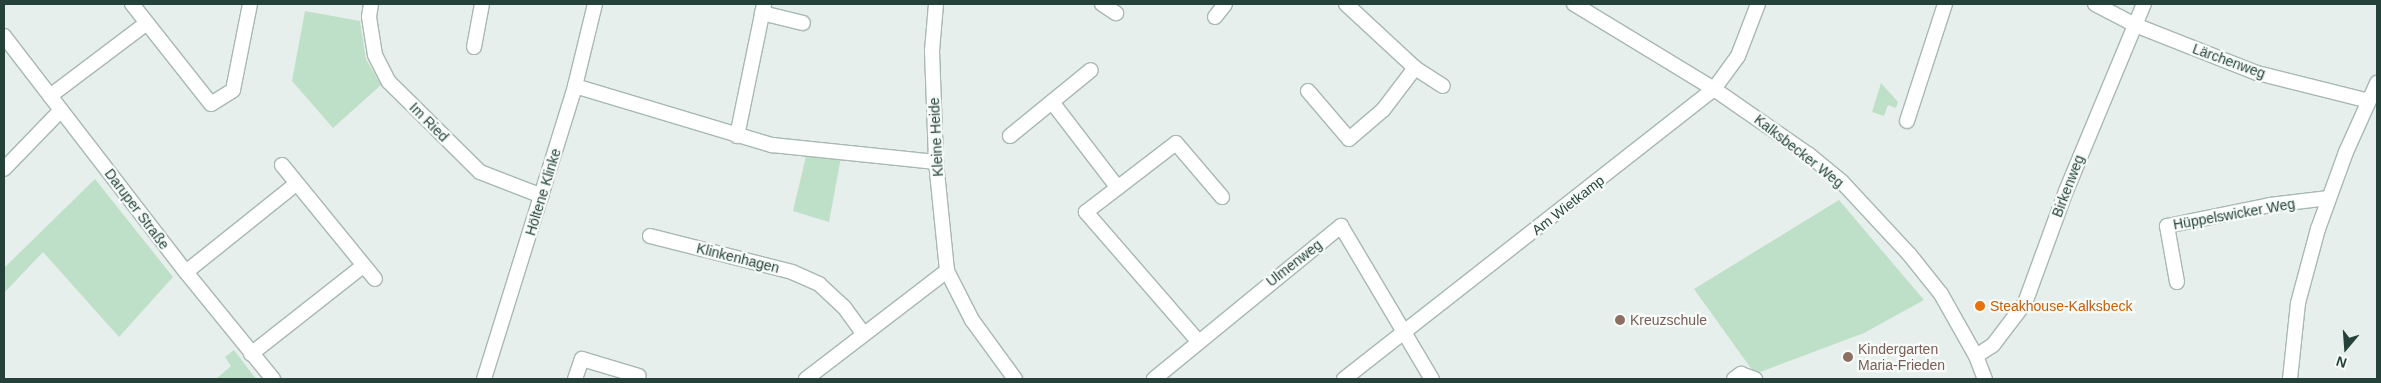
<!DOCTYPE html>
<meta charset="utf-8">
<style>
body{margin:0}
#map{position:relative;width:2381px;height:383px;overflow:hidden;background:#e6efeb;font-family:Arial,sans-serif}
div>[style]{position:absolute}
.green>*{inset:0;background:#bfe0c8}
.roads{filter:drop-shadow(1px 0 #a8b8b2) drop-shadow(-1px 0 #a8b8b2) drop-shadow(0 1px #a8b8b2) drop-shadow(0 -1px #a8b8b2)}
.minor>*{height:14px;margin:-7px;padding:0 7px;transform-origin:7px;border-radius:7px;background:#fff}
.dots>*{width:14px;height:14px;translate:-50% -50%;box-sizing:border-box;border:2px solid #f7fbf9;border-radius:50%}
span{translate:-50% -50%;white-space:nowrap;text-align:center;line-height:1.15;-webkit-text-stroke:4.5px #f7fbf9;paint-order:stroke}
.street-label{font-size:14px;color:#24423a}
.food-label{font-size:14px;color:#c56008}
.left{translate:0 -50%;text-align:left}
.education-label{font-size:14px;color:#785e54}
.frame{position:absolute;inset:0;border:5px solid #24423a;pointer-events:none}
.north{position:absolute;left:2321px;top:323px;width:50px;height:50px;-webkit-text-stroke:4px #f7fbf9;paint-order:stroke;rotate:198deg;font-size:14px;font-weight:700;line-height:20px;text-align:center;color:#24423a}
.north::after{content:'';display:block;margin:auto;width:18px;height:22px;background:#24423a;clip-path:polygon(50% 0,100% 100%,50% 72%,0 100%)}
</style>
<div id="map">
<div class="green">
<div style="clip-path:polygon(305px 11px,360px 21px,366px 59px,381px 85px,333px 128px,292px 81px)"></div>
<div style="clip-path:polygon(1881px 83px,1898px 102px,1896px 108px,1888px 105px,1884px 116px,1872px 112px)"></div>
<div style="clip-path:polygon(807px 152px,841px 157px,829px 222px,793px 211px)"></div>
<div style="clip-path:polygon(95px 179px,173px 277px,119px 337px,43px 252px,4px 293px,4px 268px)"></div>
<div style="clip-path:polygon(1839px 200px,1924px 300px,1864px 333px,1755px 374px,1694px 289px)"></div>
<div style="clip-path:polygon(234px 350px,256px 379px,216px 379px,231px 366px,225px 357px)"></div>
</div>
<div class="roads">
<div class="minor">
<div style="left:132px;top:4px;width:127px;rotate:51.7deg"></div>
<div style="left:211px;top:104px;width:26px;rotate:-32deg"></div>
<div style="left:233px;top:90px;width:88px;rotate:-78.8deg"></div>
<div style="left:371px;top:4px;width:13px;rotate:99deg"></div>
<div style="left:369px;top:17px;width:38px;rotate:81deg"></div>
<div style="left:375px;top:55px;width:30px;rotate:63deg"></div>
<div style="left:389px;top:82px;width:128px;rotate:44.7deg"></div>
<div style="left:480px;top:172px;width:66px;rotate:21.2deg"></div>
<div style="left:936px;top:4px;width:47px;rotate:94.9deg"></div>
<div style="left:932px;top:51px;width:111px;rotate:87.9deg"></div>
<div style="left:936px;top:162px;width:110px;rotate:84.2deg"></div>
<div style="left:947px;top:271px;width:55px;rotate:63deg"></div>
<div style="left:972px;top:320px;width:73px;rotate:53.9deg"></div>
<div style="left:1102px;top:4px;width:17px;rotate:33deg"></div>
<div style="left:1346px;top:4px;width:94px;rotate:42.8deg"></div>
<div style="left:1415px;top:68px;width:33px;rotate:33deg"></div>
<div style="left:1574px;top:4px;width:164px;rotate:31.3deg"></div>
<div style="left:1714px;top:89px;width:114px;rotate:34.7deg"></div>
<div style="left:1808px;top:154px;width:44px;rotate:39.5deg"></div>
<div style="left:1842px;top:182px;width:98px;rotate:47.1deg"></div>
<div style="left:1909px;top:254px;width:51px;rotate:51.3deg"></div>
<div style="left:1941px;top:294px;width:71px;rotate:60.6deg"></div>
<div style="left:1976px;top:356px;width:25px;rotate:69deg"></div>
<div style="left:2095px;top:4px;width:45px;rotate:27.7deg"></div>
<div style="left:2135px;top:25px;width:131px;rotate:21.5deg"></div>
<div style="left:2257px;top:73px;width:115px;rotate:14deg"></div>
<div style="left:762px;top:13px;width:42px;rotate:13.7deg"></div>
<div style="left:1215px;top:17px;width:16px;rotate:-52deg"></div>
<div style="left:4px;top:36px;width:298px;rotate:52.4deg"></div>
<div style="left:186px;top:272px;width:138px;rotate:50.9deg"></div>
<div style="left:474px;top:47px;width:44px;rotate:-79.5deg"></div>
<div style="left:575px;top:86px;width:206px;rotate:16.7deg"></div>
<div style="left:772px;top:145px;width:165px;rotate:5.9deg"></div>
<div style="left:1308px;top:91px;width:63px;rotate:49.5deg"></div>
<div style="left:1349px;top:139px;width:45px;rotate:-40.5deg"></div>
<div style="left:1383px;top:110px;width:53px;rotate:-52.7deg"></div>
<div style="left:50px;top:96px;width:121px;rotate:-37deg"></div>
<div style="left:1052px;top:102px;width:108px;rotate:52.5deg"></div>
<div style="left:1907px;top:121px;width:123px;rotate:-72deg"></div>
<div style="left:737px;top:136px;width:135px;rotate:-78.4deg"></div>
<div style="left:1010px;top:136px;width:104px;rotate:-39.2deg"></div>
<div style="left:282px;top:165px;width:147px;rotate:50.8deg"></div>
<div style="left:4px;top:169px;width:82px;rotate:-46deg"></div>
<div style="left:650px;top:236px;width:146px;rotate:14.2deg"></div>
<div style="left:792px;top:272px;width:30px;rotate:24deg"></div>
<div style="left:819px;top:284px;width:34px;rotate:43deg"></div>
<div style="left:844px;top:307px;width:32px;rotate:54deg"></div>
<div style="left:186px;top:272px;width:141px;rotate:-38.7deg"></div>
<div style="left:2177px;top:282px;width:57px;rotate:-100.1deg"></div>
<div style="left:2167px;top:226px;width:105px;rotate:-11.5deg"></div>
<div style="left:2270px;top:205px;width:59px;rotate:-6.8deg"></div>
<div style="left:1198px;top:341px;width:171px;rotate:-131deg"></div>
<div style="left:1086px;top:212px;width:113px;rotate:-37.5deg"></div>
<div style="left:1176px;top:143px;width:71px;rotate:49.6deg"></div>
<div style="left:251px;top:354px;width:142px;rotate:-38.2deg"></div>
<div style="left:1976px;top:356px;width:20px;rotate:-33deg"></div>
<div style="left:1993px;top:345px;width:53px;rotate:-52.7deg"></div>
<div style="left:2025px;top:303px;width:119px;rotate:-69.9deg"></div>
<div style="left:2066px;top:191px;width:203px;rotate:-67.4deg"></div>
<div style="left:484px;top:379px;width:307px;rotate:-72.7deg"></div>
<div style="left:575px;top:86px;width:84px;rotate:-76.3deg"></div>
<div style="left:575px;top:379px;width:21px;rotate:-71deg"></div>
<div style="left:582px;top:359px;width:59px;rotate:16.6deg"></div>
<div style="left:806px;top:379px;width:178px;rotate:-37.5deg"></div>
<div style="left:1154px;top:379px;width:242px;rotate:-39.3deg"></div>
<div style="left:1341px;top:226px;width:178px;rotate:59.3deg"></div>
<div style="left:1344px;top:379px;width:470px;rotate:-38.1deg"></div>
<div style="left:1714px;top:89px;width:41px;rotate:-54deg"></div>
<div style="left:1738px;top:56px;width:56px;rotate:-69deg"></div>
<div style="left:1734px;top:379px;width:9px;rotate:-36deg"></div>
<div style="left:1741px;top:374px;width:15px;rotate:20deg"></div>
<div style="left:2290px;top:379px;width:76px;rotate:-84deg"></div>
<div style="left:2298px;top:303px;width:77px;rotate:-74.9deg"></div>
<div style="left:2318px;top:229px;width:82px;rotate:-70deg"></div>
<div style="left:2346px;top:152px;width:76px;rotate:-65.8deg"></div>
</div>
</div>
<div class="dots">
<div style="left:1980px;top:306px;background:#e8710a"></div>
<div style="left:1620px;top:320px;background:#8d6e63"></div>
<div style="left:1848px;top:357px;background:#8d6e63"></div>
</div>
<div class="street-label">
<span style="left:2229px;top:61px;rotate:20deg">Lärchenweg</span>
<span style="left:429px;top:122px;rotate:45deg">Im Ried</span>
<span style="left:936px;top:137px;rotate:-93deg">Kleine Heide</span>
<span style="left:1799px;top:151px;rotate:38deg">Kalksbecker Weg</span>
<span style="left:2068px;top:186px;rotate:-69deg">Birkenweg</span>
<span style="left:543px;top:192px;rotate:-73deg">Höltene Klinke</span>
<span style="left:1568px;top:205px;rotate:-38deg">Am Wietkamp</span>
<span style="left:137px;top:209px;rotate:53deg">Daruper Straße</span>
<span style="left:2234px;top:214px;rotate:-10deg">Hüppelswicker Weg</span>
<span style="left:738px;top:258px;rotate:14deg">Klinkenhagen</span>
<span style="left:1294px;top:263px;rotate:-38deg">Ulmenweg</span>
</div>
<div class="food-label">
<span class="left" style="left:1990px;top:306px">Steakhouse-Kalksbeck</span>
</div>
<div class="education-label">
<span class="left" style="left:1630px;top:320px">Kreuzschule</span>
<span class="left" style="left:1858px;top:357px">Kindergarten<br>Maria-Frieden</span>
</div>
<div class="frame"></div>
<div class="north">N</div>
</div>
